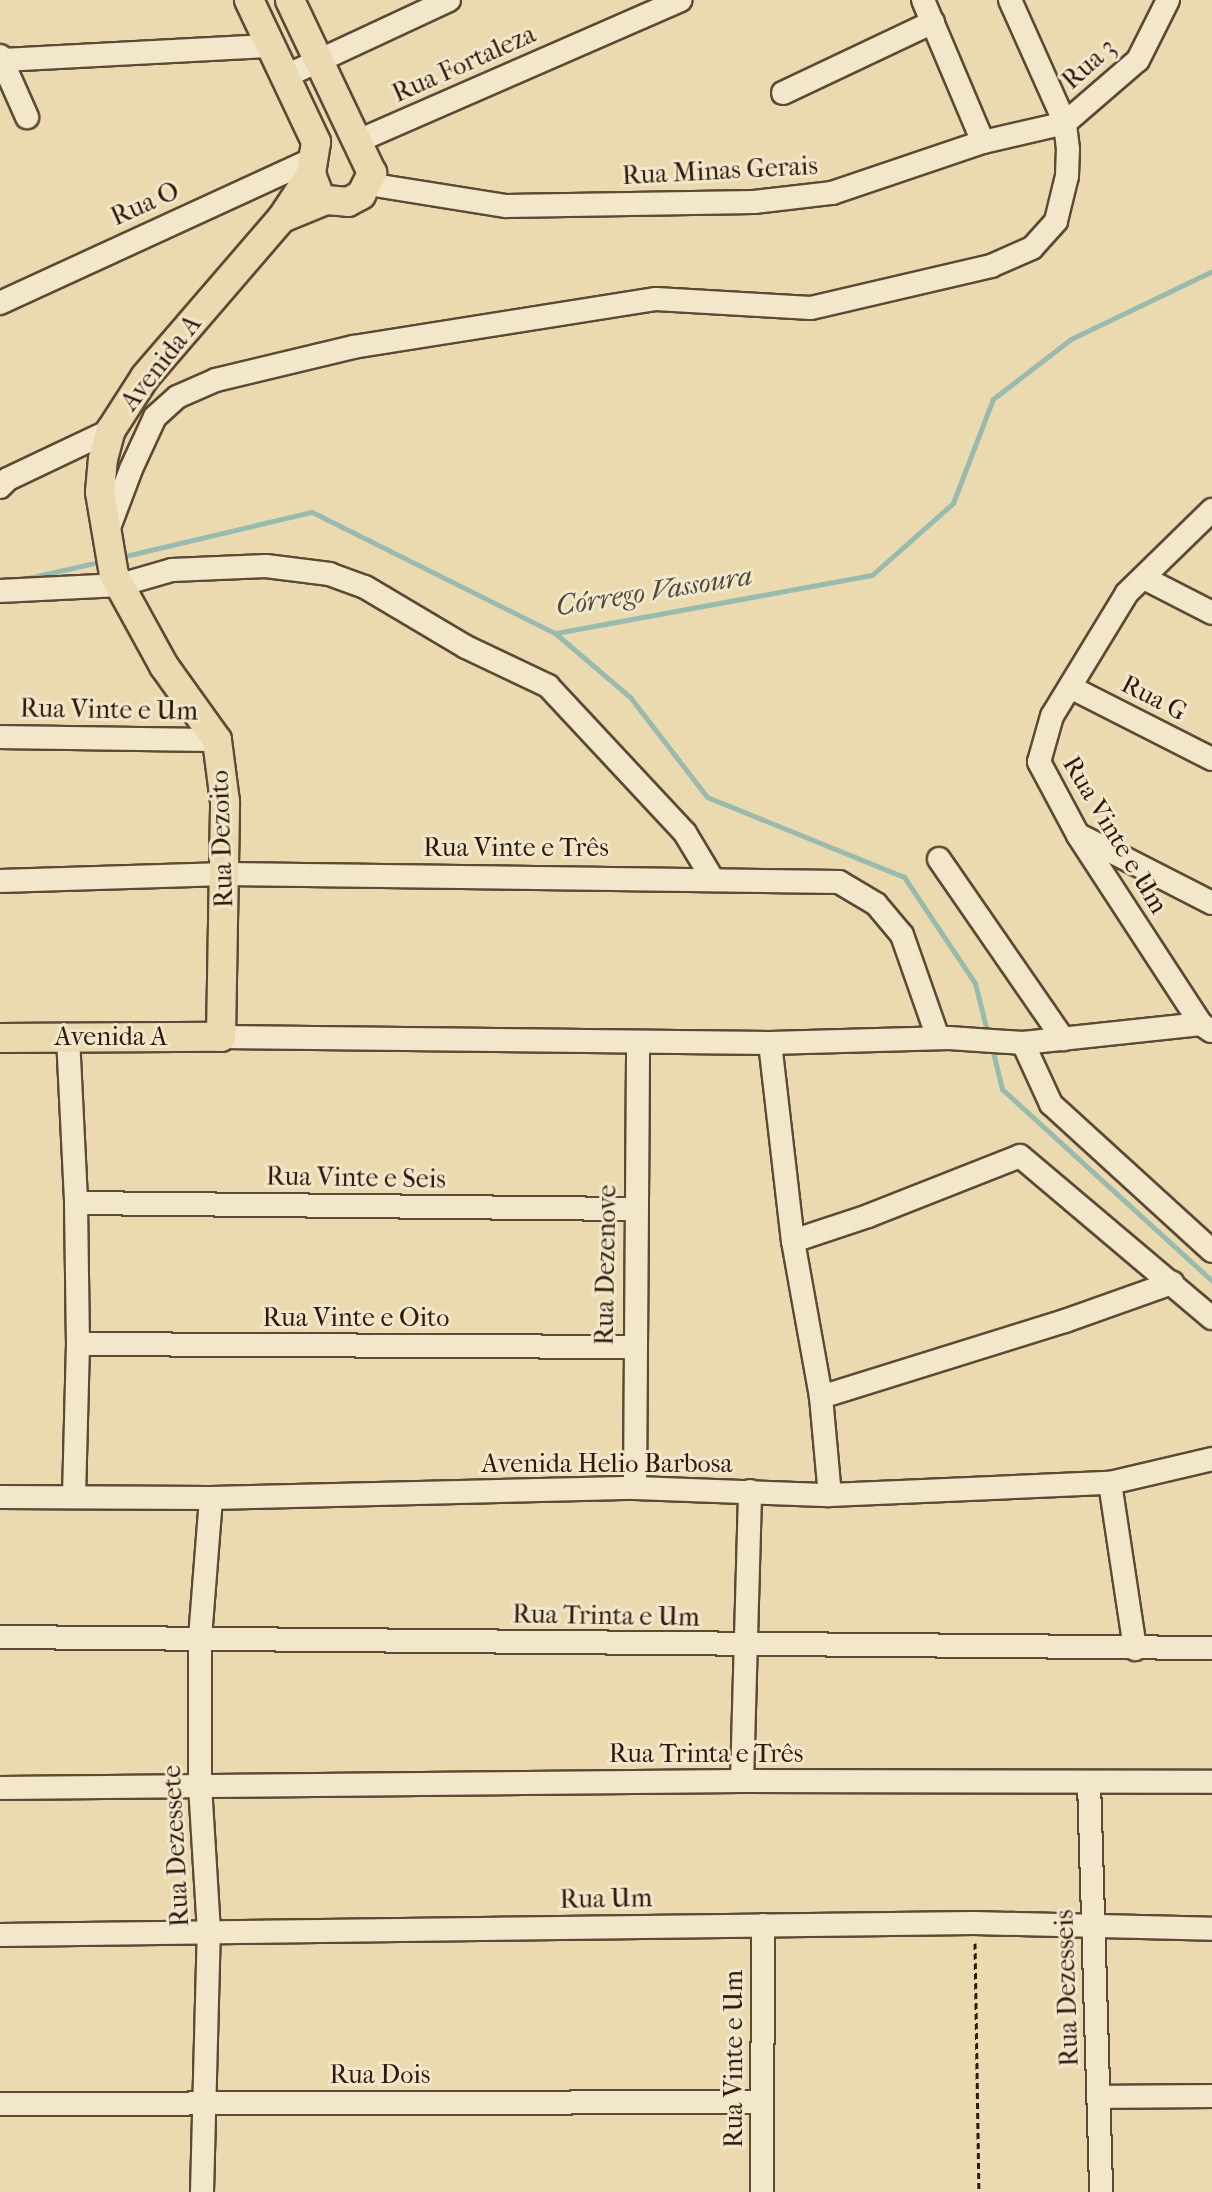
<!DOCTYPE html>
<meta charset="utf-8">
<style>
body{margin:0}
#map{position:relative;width:1212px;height:2192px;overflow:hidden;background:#ebdaaf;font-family:"IM FELL French Canon",serif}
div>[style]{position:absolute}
.stream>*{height:5px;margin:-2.5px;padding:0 2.5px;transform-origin:2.5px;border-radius:2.5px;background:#98baaf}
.path>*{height:3px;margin-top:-1.5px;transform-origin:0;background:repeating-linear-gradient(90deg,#2d1a0e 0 6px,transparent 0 10px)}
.roads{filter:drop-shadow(2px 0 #5c4a36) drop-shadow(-2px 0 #5c4a36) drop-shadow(0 2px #5c4a36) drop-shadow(0 -2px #5c4a36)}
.minor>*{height:22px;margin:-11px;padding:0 11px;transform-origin:11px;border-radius:11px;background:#f2e7cb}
.major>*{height:28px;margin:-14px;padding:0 14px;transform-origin:14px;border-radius:14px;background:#ebdaaf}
span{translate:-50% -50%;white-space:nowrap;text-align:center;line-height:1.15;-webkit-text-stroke:6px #f2e7cb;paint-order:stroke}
.street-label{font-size:26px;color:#2d1a0e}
.water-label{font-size:28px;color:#4d4a3e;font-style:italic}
</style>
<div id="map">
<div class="stream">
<div style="left:121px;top:557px;width:196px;rotate:-13.3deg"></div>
<div style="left:312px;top:512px;width:271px;rotate:26.5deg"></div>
<div style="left:555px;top:633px;width:99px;rotate:40.5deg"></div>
<div style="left:630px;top:697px;width:126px;rotate:52.4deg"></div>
<div style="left:707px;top:797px;width:213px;rotate:22.1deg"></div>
<div style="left:904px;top:877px;width:128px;rotate:56.2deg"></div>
<div style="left:975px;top:983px;width:54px;rotate:76deg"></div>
<div style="left:19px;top:580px;width:86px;rotate:-12.7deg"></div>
<div style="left:556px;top:633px;width:321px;rotate:-10.4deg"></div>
<div style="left:872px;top:575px;width:108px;rotate:-41.6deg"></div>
<div style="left:953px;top:503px;width:111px;rotate:-69deg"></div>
<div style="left:993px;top:399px;width:98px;rotate:-37.6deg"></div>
<div style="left:1071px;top:339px;width:157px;rotate:-25.7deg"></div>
<div style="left:992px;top:1048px;width:42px;rotate:76.3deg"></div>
<div style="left:1002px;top:1089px;width:285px;rotate:42.4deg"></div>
</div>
<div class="path">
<div style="left:975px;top:1943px;width:249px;rotate:89.1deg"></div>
</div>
<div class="roads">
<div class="minor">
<div style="left:923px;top:0;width:154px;rotate:67.1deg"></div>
<div style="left:0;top:56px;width:67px;rotate:66.1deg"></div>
<div style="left:2px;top:60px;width:269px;rotate:-3deg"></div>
<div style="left:286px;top:76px;width:180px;rotate:-25deg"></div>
<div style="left:783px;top:93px;width:166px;rotate:-25.3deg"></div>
<div style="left:358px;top:141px;width:352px;rotate:-23.6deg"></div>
<div style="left:368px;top:184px;width:140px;rotate:9.1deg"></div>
<div style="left:506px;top:206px;width:248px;rotate:-0.9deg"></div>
<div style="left:754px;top:202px;width:79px;rotate:-6.6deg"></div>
<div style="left:832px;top:193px;width:159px;rotate:-18.7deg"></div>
<div style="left:983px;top:142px;width:84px;rotate:-13deg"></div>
<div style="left:1065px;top:123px;width:96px;rotate:-40.8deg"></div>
<div style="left:1138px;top:60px;width:67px;rotate:-63.4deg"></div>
<div style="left:0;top:303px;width:347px;rotate:-24.7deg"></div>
<div style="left:0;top:487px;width:11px;rotate:-45deg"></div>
<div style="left:8px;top:479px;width:114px;rotate:-25.4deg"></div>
<div style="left:107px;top:533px;width:68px;rotate:-69.4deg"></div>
<div style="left:131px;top:469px;width:57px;rotate:-65.2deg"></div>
<div style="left:155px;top:417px;width:30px;rotate:-42deg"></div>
<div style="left:177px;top:397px;width:43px;rotate:-23.6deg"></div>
<div style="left:216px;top:380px;width:141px;rotate:-13.5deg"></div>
<div style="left:353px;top:347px;width:307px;rotate:-9deg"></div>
<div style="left:656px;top:299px;width:155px;rotate:3.3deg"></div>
<div style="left:811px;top:308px;width:185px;rotate:-13.1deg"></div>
<div style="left:991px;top:266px;width:45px;rotate:-23.7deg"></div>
<div style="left:1032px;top:248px;width:36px;rotate:-48deg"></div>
<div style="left:1056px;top:221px;width:46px;rotate:-76.3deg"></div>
<div style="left:1067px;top:176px;width:27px;rotate:-88deg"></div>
<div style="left:1068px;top:149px;width:26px;rotate:-97deg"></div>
<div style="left:1065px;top:123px;width:135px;rotate:-114.1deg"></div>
<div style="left:1144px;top:578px;width:76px;rotate:27.2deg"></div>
<div style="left:0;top:591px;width:120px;rotate:-2.9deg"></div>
<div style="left:120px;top:585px;width:54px;rotate:-16.1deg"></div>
<div style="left:172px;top:570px;width:94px;rotate:-2.4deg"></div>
<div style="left:266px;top:566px;width:64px;rotate:7.2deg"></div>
<div style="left:329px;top:574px;width:38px;rotate:20deg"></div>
<div style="left:365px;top:587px;width:117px;rotate:30.7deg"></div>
<div style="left:466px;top:647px;width:91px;rotate:25.4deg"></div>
<div style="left:548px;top:686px;width:201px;rotate:47deg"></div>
<div style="left:685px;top:833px;width:52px;rotate:59deg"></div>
<div style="left:1070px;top:687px;width:159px;rotate:26.9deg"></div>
<div style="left:0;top:737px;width:217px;rotate:0.8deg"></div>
<div style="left:1079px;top:835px;width:149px;rotate:27.1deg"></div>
<div style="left:939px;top:859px;width:219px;rotate:55.4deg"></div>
<div style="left:0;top:881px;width:226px;rotate:-1.8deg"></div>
<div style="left:226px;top:874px;width:613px;rotate:0.75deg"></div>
<div style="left:839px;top:882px;width:43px;rotate:30.7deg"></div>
<div style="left:876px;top:904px;width:40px;rotate:50deg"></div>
<div style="left:902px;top:935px;width:109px;rotate:70.7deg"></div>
<div style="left:1211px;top:1031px;width:12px;rotate:-145deg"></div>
<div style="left:1201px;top:1024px;width:225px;rotate:-123.1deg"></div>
<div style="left:1078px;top:835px;width:83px;rotate:-118.1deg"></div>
<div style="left:1039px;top:762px;width:48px;rotate:-74.2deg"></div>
<div style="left:1052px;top:716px;width:144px;rotate:-58.6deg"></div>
<div style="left:1127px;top:593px;width:119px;rotate:-44.3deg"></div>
<div style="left:68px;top:1037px;width:166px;rotate:87.2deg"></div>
<div style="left:76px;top:1203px;width:141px;rotate:89.2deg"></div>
<div style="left:78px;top:1344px;width:153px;rotate:91.5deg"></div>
<div style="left:221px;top:1037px;width:549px;rotate:0.63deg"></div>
<div style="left:770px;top:1043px;width:179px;rotate:-1.6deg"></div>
<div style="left:949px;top:1038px;width:74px;rotate:3.9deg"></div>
<div style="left:1023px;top:1043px;width:179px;rotate:-6.1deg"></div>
<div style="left:770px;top:1043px;width:199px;rotate:83.4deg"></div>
<div style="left:793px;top:1241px;width:158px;rotate:79.8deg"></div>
<div style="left:821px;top:1397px;width:98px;rotate:84.8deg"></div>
<div style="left:1023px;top:1043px;width:67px;rotate:65.3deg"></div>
<div style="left:1051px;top:1104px;width:218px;rotate:42.4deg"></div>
<div style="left:76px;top:1203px;width:558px;rotate:0.62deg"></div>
<div style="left:793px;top:1241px;width:79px;rotate:-18.4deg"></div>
<div style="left:868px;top:1216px;width:163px;rotate:-21.5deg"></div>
<div style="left:1020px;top:1156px;width:251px;rotate:40.2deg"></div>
<div style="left:78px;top:1344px;width:555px;rotate:0.31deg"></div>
<div style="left:821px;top:1397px;width:256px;rotate:-17.3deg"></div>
<div style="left:1065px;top:1321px;width:114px;rotate:-19.6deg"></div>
<div style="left:1110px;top:1483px;width:168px;rotate:81.4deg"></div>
<div style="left:635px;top:1488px;width:446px;rotate:-89.6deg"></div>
<div style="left:0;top:1497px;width:211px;rotate:0.3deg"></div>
<div style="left:211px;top:1498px;width:424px;rotate:-1.4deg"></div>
<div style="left:635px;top:1488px;width:195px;rotate:2.1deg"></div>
<div style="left:830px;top:1495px;width:280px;rotate:-2.5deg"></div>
<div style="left:1110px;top:1483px;width:105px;rotate:-13.2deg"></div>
<div style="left:0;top:1637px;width:1212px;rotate:0.52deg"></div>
<div style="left:742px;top:1781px;width:290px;rotate:-88.4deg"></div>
<div style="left:1089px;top:1782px;width:410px;rotate:88.3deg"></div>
<div style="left:0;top:1788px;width:742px;rotate:-0.54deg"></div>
<div style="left:742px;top:1781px;width:470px;rotate:0.1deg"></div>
<div style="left:0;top:1935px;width:974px;rotate:-0.71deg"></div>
<div style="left:974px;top:1923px;width:238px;rotate:1.4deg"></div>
<div style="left:1098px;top:2097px;width:114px;rotate:-0.5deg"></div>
<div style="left:0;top:2104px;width:760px;rotate:-0.15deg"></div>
<div style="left:202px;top:2192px;width:260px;rotate:-88.5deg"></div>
<div style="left:209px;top:1932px;width:146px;rotate:-93.5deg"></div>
<div style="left:200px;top:1786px;width:148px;rotate:-90deg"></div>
<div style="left:200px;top:1638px;width:140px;rotate:-85.5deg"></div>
<div style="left:762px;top:2192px;width:267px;rotate:-89.8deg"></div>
</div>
<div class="major">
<div style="left:249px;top:0;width:157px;rotate:64.7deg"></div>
<div style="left:316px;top:142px;width:32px;rotate:99deg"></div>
<div style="left:311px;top:174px;width:17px;rotate:69deg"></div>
<div style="left:282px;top:218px;width:48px;rotate:-22.2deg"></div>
<div style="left:326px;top:200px;width:22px;rotate:5deg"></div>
<div style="left:348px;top:202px;width:15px;rotate:-28deg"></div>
<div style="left:361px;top:195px;width:25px;rotate:-63deg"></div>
<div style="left:372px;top:173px;width:191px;rotate:-115.4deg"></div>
<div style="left:0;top:1038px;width:221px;rotate:-0.3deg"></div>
<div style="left:221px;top:1037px;width:235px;rotate:-89deg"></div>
<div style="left:225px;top:802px;width:63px;rotate:-97.4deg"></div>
<div style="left:217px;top:740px;width:91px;rotate:-125.6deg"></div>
<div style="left:164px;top:666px;width:104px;rotate:-118.8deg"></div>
<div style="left:114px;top:575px;width:84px;rotate:-99.6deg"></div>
<div style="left:100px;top:492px;width:33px;rotate:-85deg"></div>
<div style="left:103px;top:459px;width:30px;rotate:-75deg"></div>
<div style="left:111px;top:430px;width:63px;rotate:-57.3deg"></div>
<div style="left:145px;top:377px;width:210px;rotate:-49.3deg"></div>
<div style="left:282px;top:218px;width:53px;rotate:-56.6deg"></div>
</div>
</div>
<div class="street-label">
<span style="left:464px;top:64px;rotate:-24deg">Rua Fortaleza</span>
<span style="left:1089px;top:64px;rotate:-42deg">Rua 3</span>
<span style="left:720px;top:171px;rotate:-3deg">Rua Minas Gerais</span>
<span style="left:145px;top:204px;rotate:-24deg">Rua O</span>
<span style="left:161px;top:363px;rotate:-52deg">Avenida A</span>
<span style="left:1154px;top:698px;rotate:27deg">Rua G</span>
<span style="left:109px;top:710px;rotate:1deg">Rua Vinte e Um</span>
<span style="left:1115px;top:835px;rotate:59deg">Rua Vinte e Um</span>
<span style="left:222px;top:839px;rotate:-92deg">Rua Dezoito</span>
<span style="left:516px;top:848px">Rua Vinte e Três</span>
<span style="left:111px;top:1037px">Avenida A</span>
<span style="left:356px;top:1178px;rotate:1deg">Rua Vinte e Seis</span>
<span style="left:606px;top:1265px;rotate:-89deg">Rua Dezenove</span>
<span style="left:356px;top:1318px">Rua Vinte e Oito</span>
<span style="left:607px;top:1464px">Avenida Helio Barbosa</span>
<span style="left:606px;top:1616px;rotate:1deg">Rua Trinta e Um</span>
<span style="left:706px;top:1754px">Rua Trinta e Três</span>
<span style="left:176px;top:1846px;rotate:-93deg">Rua Dezessete</span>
<span style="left:606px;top:1899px;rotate:-1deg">Rua Um</span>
<span style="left:1067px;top:1988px;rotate:-92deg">Rua Dezesseis</span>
<span style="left:734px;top:2059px;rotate:-90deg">Rua Vinte e Um</span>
<span style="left:380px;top:2075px">Rua Dois</span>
</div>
<div class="water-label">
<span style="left:654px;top:591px;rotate:-9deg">Córrego Vassoura</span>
</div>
</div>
